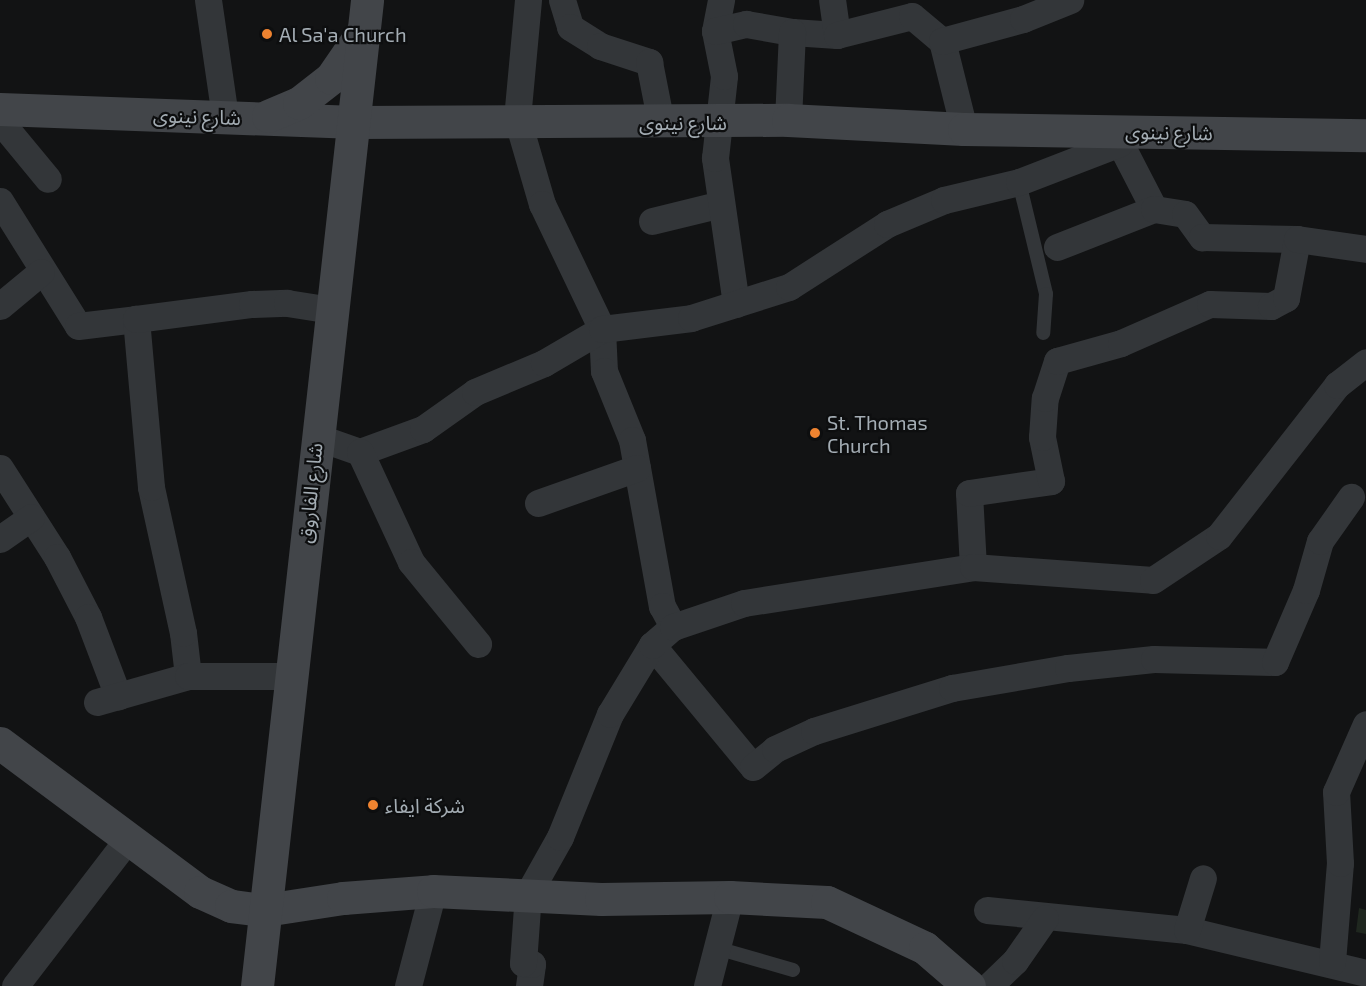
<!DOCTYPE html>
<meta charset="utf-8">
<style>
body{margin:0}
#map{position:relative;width:1366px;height:986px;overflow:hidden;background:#121314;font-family:"Exo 2","Noto Sans Arabic",sans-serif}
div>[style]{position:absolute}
.green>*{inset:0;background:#1f271f}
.lane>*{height:14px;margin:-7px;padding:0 7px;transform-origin:7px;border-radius:7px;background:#333639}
.street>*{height:27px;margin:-13.5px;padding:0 13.5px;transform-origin:13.5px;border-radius:13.5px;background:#333639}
.secondary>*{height:33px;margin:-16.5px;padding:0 16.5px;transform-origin:16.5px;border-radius:16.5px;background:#424549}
.dots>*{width:16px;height:16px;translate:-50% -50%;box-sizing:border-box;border:3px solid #0d0e0f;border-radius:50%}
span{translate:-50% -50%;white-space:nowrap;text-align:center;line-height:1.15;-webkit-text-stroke:4.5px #0d0e0f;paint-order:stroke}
.poi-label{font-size:20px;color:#a4adb4}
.left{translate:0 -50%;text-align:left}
.street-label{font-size:20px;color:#a4adb4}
</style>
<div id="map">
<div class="green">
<div style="clip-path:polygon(1359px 908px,1366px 910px,1366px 934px,1356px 932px)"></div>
</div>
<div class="lane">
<div style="left:1019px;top:182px;width:115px;rotate:76.4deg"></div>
<div style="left:1046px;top:294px;width:39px;rotate:94deg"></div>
<div style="left:720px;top:949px;width:76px;rotate:16deg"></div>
</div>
<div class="street">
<div style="left:208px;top:0;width:118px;rotate:81.7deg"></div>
<div style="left:528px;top:0;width:119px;rotate:95.3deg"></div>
<div style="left:517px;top:118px;width:90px;rotate:73.8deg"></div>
<div style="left:542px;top:204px;width:139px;rotate:64.4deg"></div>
<div style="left:602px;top:329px;width:42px;rotate:87.3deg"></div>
<div style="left:604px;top:371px;width:74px;rotate:67.9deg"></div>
<div style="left:632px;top:440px;width:169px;rotate:79.8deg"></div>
<div style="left:662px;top:606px;width:24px;rotate:62deg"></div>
<div style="left:562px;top:0;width:28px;rotate:73deg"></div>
<div style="left:570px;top:27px;width:36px;rotate:32deg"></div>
<div style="left:600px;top:46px;width:52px;rotate:18.1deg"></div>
<div style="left:649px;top:62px;width:62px;rotate:78.9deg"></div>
<div style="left:715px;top:31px;width:32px;rotate:-79deg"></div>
<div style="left:792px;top:32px;width:45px;rotate:3.8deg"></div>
<div style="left:837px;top:35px;width:35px;rotate:-98deg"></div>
<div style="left:837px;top:35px;width:77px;rotate:-14.2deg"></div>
<div style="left:912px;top:16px;width:39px;rotate:40deg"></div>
<div style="left:0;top:121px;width:75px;rotate:50.4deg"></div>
<div style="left:964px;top:129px;width:91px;rotate:-104deg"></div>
<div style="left:942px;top:41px;width:84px;rotate:-15.2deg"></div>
<div style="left:1023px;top:19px;width:51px;rotate:-22deg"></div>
<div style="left:1127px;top:131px;width:14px;rotate:120deg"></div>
<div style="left:1120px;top:143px;width:74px;rotate:62.7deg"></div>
<div style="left:0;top:201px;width:147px;rotate:58deg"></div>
<div style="left:78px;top:326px;width:58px;rotate:-6.9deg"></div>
<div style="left:652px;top:221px;width:71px;rotate:-13.8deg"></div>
<div style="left:1057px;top:247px;width:104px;rotate:-21.4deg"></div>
<div style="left:1154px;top:209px;width:31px;rotate:9deg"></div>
<div style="left:1185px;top:214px;width:29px;rotate:54deg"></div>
<div style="left:1202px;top:237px;width:95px;rotate:1.2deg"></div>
<div style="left:736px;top:304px;width:148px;rotate:-98.2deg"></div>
<div style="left:715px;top:158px;width:82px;rotate:-83.7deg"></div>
<div style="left:724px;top:76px;width:46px;rotate:-101.3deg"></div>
<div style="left:715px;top:31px;width:32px;rotate:-13deg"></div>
<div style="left:746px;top:24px;width:47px;rotate:9.9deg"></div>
<div style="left:792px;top:32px;width:88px;rotate:92.6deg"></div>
<div style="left:0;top:306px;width:53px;rotate:-39.7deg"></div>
<div style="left:317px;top:437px;width:46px;rotate:19.2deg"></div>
<div style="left:360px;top:452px;width:67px;rotate:-20.1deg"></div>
<div style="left:423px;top:429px;width:64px;rotate:-35.4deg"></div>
<div style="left:475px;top:392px;width:75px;rotate:-22.8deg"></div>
<div style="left:544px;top:363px;width:67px;rotate:-30.4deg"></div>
<div style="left:602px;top:329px;width:90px;rotate:-7deg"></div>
<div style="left:691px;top:318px;width:103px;rotate:-17.6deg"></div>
<div style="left:789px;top:287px;width:117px;rotate:-32.7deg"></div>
<div style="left:887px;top:224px;width:62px;rotate:-22.8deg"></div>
<div style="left:944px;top:200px;width:77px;rotate:-13.5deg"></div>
<div style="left:1019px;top:182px;width:108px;rotate:-21.1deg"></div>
<div style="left:360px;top:452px;width:121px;rotate:65.1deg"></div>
<div style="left:411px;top:562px;width:106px;rotate:50.7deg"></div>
<div style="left:0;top:468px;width:106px;rotate:57.4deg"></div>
<div style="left:57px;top:557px;width:68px;rotate:62.7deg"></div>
<div style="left:88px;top:617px;width:85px;rotate:69.2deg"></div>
<div style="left:538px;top:503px;width:105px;rotate:-19.5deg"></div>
<div style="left:0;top:539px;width:38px;rotate:-35deg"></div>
<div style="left:973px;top:567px;width:74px;rotate:-93.1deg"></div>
<div style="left:969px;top:493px;width:83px;rotate:-8.3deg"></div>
<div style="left:1051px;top:481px;width:45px;rotate:-101.6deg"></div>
<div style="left:1042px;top:437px;width:39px;rotate:-86deg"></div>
<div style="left:1045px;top:398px;width:39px;rotate:-72deg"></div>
<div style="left:1057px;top:361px;width:66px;rotate:-15.7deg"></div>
<div style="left:1121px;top:343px;width:97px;rotate:-23.7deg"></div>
<div style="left:1210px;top:304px;width:61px;rotate:1.9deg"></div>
<div style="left:1271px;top:306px;width:17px;rotate:-28deg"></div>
<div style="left:1286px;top:298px;width:60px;rotate:-79.4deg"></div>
<div style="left:1297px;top:239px;width:70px;rotate:8.2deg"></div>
<div style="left:652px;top:645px;width:158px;rotate:50.4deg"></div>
<div style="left:753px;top:767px;width:28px;rotate:-39deg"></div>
<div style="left:775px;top:749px;width:43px;rotate:-24.8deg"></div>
<div style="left:814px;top:731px;width:145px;rotate:-17.3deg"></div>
<div style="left:952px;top:688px;width:118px;rotate:-9.8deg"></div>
<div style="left:1068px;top:668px;width:86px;rotate:-6deg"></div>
<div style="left:1154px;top:659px;width:121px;rotate:1.4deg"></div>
<div style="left:1275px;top:662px;width:78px;rotate:-66.7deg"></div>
<div style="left:1306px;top:590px;width:51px;rotate:-74.1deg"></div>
<div style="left:1320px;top:541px;width:54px;rotate:-54.8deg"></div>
<div style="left:188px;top:676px;width:43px;rotate:-96.6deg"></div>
<div style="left:183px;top:633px;width:149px;rotate:-102.4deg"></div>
<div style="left:151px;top:487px;width:169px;rotate:-95.1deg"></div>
<div style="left:136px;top:319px;width:117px;rotate:-7.4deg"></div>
<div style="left:252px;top:304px;width:35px;rotate:-2deg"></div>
<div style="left:287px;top:303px;width:45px;rotate:9deg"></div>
<div style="left:97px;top:702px;width:95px;rotate:-15.9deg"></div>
<div style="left:188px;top:676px;width:102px"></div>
<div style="left:987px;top:910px;width:201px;rotate:5.7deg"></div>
<div style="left:1187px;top:930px;width:184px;rotate:13.5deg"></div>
<div style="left:1187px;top:930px;width:54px;rotate:-72.9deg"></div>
<div style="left:1332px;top:962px;width:99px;rotate:-85.4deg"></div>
<div style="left:1340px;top:863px;width:71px;rotate:-93.2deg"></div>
<div style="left:1336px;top:792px;width:74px;rotate:-66.2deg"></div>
<div style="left:15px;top:986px;width:185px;rotate:-52.5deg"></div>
<div style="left:408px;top:986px;width:98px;rotate:-75.3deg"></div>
<div style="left:529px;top:986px;width:22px;rotate:-82deg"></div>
<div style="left:532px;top:964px;width:9px;rotate:-174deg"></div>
<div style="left:523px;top:963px;width:69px;rotate:-85.9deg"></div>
<div style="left:528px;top:894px;width:65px;rotate:-60.7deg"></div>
<div style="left:560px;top:837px;width:133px;rotate:-67.9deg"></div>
<div style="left:610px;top:714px;width:81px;rotate:-58.7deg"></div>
<div style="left:652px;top:645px;width:28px;rotate:-41deg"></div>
<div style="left:673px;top:627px;width:75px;rotate:-18.7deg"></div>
<div style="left:744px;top:603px;width:232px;rotate:-8.9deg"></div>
<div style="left:973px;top:567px;width:180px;rotate:4.1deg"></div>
<div style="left:1153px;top:580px;width:79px;rotate:-33.7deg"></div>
<div style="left:1219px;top:536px;width:192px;rotate:-52deg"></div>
<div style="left:1337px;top:385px;width:37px;rotate:-38deg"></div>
<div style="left:707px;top:986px;width:92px;rotate:-75.5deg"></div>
<div style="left:989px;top:986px;width:36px;rotate:-44deg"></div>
<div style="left:1015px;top:961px;width:52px;rotate:-55.1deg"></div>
</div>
<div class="secondary">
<div style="left:0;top:109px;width:356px;rotate:2.1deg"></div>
<div style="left:356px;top:122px;width:432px;rotate:-0.3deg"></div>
<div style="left:788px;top:120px;width:176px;rotate:2.9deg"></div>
<div style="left:964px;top:129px;width:402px;rotate:0.9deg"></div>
<div style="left:268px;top:116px;width:34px;rotate:-23deg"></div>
<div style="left:299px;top:103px;width:41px;rotate:-38deg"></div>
<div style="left:331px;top:78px;width:55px;rotate:-55.4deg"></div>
<div style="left:0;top:743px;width:249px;rotate:36.7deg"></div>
<div style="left:200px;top:892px;width:34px;rotate:24deg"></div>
<div style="left:231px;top:906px;width:34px;rotate:7deg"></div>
<div style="left:265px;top:910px;width:79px;rotate:-8.7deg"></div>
<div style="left:343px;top:898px;width:90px;rotate:-4.4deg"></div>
<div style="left:433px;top:891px;width:168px;rotate:2.7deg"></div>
<div style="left:601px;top:899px;width:129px;rotate:-0.9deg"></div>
<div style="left:730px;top:897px;width:97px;rotate:3deg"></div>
<div style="left:827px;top:902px;width:108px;rotate:25.1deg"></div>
<div style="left:925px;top:948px;width:58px;rotate:40.8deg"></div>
<div style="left:257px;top:986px;width:992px;rotate:-83.63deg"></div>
</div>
<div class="dots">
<div style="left:267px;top:34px;background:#ee8330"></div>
<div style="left:815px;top:433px;background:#ee8330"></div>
<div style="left:373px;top:805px;background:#ee8330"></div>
</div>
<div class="poi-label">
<span class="left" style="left:279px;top:34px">Al Sa'a Church</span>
<span class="left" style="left:827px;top:434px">St. Thomas<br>Church</span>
<span class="left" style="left:385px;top:805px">شركة ايفاء</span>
</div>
<div class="street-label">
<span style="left:197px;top:116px;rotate:2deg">شارع نينوى</span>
<span style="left:683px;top:122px">شارع نينوى</span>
<span style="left:1169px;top:132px;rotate:1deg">شارع نينوى</span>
<span style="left:310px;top:493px;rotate:-84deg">شارع الفاروق</span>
</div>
</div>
